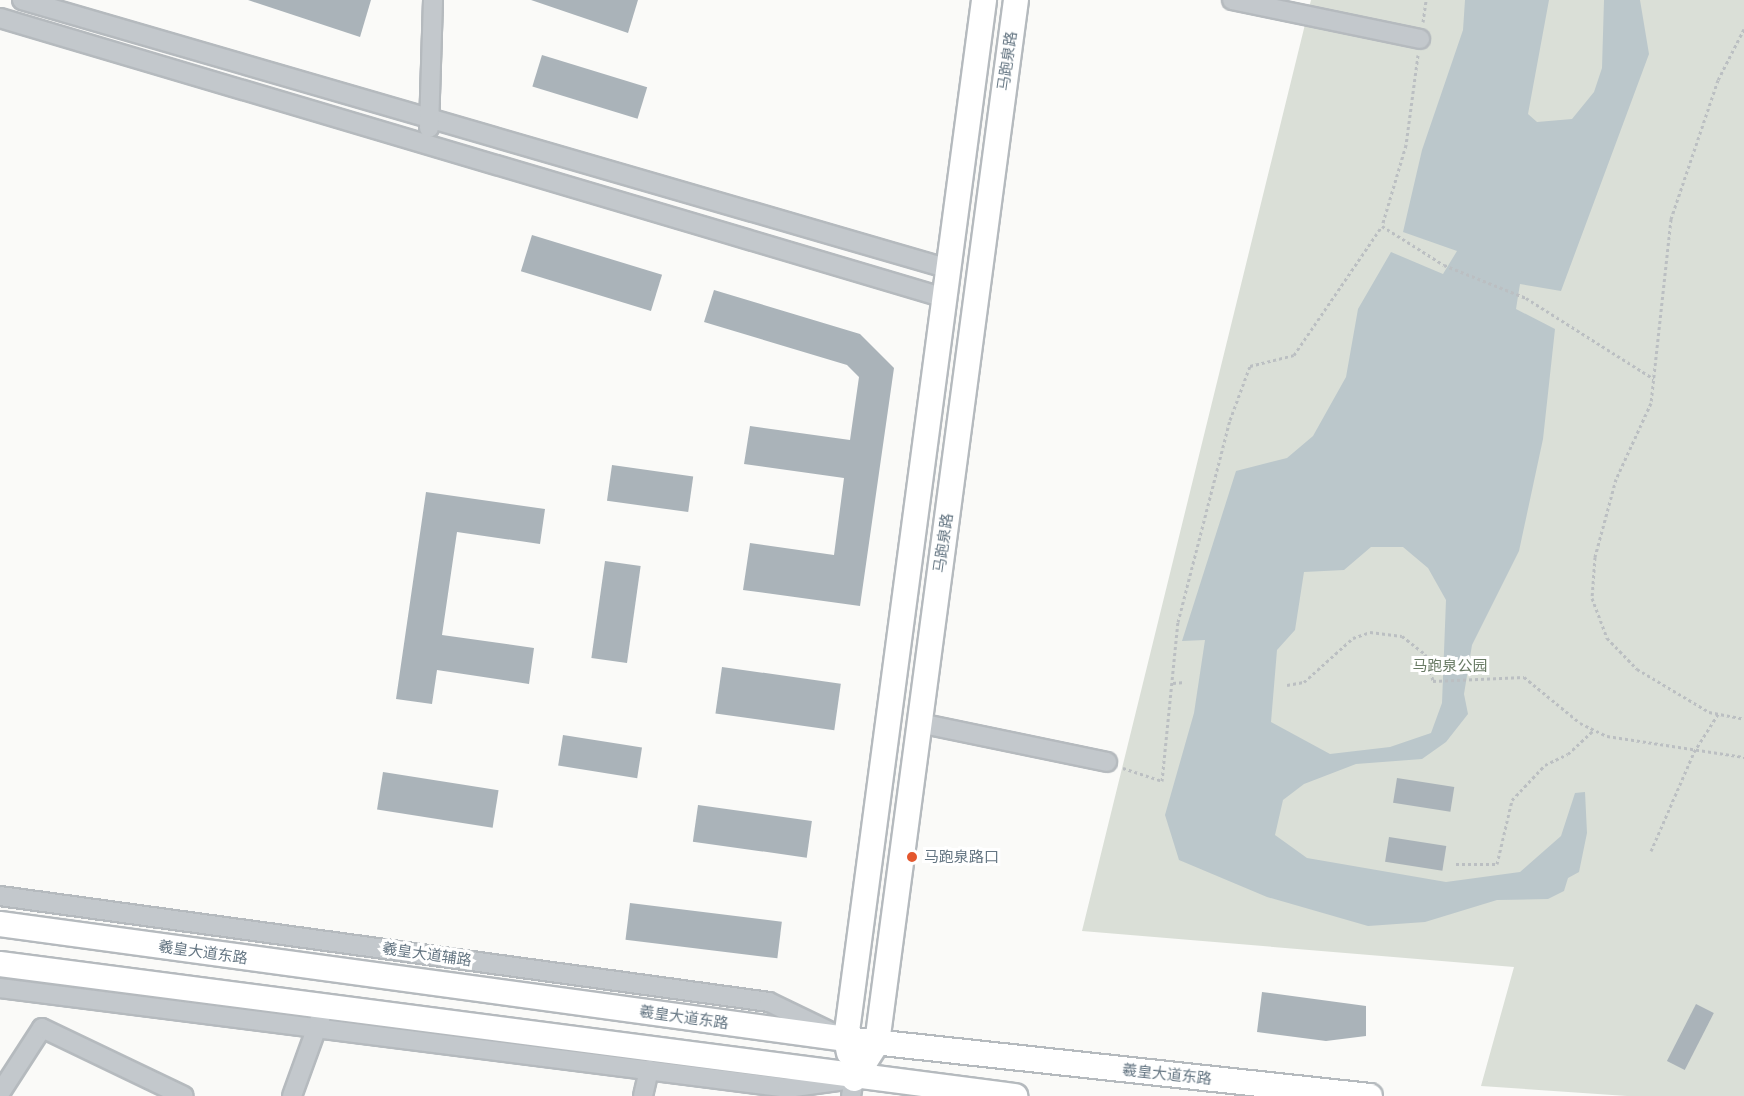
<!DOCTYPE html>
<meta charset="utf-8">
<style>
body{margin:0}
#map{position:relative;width:1744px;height:1096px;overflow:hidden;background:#fafaf8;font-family:Helvetica,"Noto Sans SC",sans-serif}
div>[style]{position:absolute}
.green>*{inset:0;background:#dadfd7}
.water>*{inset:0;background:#bbc7cb}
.building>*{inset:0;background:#aab3b9;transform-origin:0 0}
.path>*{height:3px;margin-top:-1.5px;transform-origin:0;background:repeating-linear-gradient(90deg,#bbbfc2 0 3px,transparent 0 6px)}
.roads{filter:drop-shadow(2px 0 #b5babe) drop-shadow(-2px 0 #b5babe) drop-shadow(0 2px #b5babe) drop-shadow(0 -2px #b5babe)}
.minor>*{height:18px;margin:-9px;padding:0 9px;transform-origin:9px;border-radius:9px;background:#c3c8cc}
.major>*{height:24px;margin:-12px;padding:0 12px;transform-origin:12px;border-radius:12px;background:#fff}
.dots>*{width:16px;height:16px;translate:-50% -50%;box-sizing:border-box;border:3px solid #fff;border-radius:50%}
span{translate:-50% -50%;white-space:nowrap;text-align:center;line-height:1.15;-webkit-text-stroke:6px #fff;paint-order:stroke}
.street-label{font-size:15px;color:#657683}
.park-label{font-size:15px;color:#687a64}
.poi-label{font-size:15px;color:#657683}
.left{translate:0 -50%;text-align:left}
</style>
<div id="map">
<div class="green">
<div style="clip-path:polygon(1311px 0,1744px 0,1744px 1096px,1627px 1096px,1481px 1086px,1514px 967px,1082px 931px)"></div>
</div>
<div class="water">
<div style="clip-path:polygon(evenodd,1465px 0,1549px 0,1528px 114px,1537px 122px,1572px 119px,1594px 92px,1602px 68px,1604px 0,1640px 0,1649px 54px,1561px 291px,1520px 284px,1516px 309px,1555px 329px,1543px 439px,1519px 551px,1472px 645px,1464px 694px,1468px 714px,1446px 742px,1422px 759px,1356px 764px,1304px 784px,1283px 800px,1275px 835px,1307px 858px,1446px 882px,1520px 872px,1561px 836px,1575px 793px,1585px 792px,1587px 833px,1579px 872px,1568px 878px,1564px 891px,1548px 899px,1497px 900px,1425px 922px,1368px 926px,1267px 897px,1179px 860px,1165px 815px,1194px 713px,1205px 640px,1182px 641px,1236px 471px,1287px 458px,1313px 436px,1346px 377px,1358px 309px,1391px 252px,1443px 274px,1457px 251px,1403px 232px,1422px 150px,1463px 30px,1465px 0,1371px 547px,1403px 547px,1428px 568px,1446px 600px,1442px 703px,1431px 733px,1390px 747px,1330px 754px,1271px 722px,1277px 650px,1295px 630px,1304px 572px,1344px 570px,1371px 547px)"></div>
</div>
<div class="building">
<div style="clip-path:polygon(248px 0,371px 0,360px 37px)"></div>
<div style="clip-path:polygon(531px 0,638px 0,628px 33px)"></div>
<div style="left:542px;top:55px;width:110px;height:33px;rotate:17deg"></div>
<div style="left:532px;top:235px;width:136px;height:38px;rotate:17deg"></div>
<div style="clip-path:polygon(714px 290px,860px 334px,894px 368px,860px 606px,743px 590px,750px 543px,834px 555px,844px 478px,744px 464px,750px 426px,850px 440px,859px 377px,847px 365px,704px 322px)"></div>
<div style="left:612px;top:465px;width:82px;height:36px;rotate:8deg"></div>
<div style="clip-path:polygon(426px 492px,545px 509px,540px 544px,457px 532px,442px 635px,534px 648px,529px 684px,437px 670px,432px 704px,396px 699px)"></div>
<div style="left:605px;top:561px;width:36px;height:98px;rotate:8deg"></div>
<div style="left:722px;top:667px;width:120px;height:47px;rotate:8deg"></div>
<div style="left:563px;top:735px;width:80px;height:31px;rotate:9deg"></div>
<div style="left:383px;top:772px;width:117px;height:38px;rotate:9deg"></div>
<div style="left:1397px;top:778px;width:58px;height:25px;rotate:9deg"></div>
<div style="left:698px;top:805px;width:115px;height:37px;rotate:8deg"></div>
<div style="left:1389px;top:837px;width:58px;height:25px;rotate:9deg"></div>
<div style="left:630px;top:903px;width:153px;height:37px;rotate:7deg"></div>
<div style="clip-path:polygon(1262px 992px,1366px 1006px,1366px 1036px,1326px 1041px,1257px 1032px)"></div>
<div style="left:1696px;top:1004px;width:20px;height:64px;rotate:27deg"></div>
</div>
<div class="path">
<div style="left:1423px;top:22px;width:22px;rotate:-82deg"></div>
<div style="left:1744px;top:29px;width:57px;rotate:117deg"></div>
<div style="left:1718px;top:80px;width:147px;rotate:108.7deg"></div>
<div style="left:1671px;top:219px;width:185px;rotate:96.2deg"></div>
<div style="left:1651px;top:403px;width:84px;rotate:114.7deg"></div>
<div style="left:1616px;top:479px;width:81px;rotate:105.1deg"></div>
<div style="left:1595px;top:557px;width:41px;rotate:94.2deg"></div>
<div style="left:1592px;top:598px;width:43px;rotate:69.4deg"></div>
<div style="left:1607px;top:638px;width:43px;rotate:45.9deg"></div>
<div style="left:1637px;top:669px;width:84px;rotate:30.8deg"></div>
<div style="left:1709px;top:712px;width:36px;rotate:11deg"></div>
<div style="left:1418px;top:55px;width:91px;rotate:97.6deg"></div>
<div style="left:1406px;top:145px;width:84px;rotate:106.5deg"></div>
<div style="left:1382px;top:226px;width:73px;rotate:32.2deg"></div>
<div style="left:1444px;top:265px;width:88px;rotate:21.9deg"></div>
<div style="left:1526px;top:298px;width:151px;rotate:32.3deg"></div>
<div style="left:1173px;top:683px;width:12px;rotate:-5deg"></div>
<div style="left:1287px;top:685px;width:17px;rotate:-10deg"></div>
<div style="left:1304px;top:682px;width:66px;rotate:-41.9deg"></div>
<div style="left:1353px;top:638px;width:18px;rotate:-19deg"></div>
<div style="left:1370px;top:632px;width:32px;rotate:7deg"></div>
<div style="left:1402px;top:636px;width:29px;rotate:38deg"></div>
<div style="left:1425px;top:654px;width:28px;rotate:73deg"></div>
<div style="left:1433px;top:681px;width:91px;rotate:-2.5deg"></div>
<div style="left:1524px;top:677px;width:72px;rotate:39.4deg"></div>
<div style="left:1580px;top:723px;width:30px;rotate:26deg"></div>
<div style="left:1607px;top:736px;width:139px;rotate:8.7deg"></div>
<div style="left:1123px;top:768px;width:41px;rotate:18.4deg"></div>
<div style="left:1162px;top:781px;width:160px;rotate:-84.3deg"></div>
<div style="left:1178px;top:622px;width:209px;rotate:-75.6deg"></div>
<div style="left:1230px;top:420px;width:58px;rotate:-69.7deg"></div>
<div style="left:1250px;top:366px;width:45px;rotate:-14deg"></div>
<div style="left:1294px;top:355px;width:156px;rotate:-55.7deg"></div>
<div style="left:1651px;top:851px;width:108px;rotate:-66.5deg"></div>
<div style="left:1694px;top:752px;width:45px;rotate:-57.7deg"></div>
<div style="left:1456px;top:864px;width:41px"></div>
<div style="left:1497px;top:864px;width:66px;rotate:-76.8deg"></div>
<div style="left:1512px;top:800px;width:48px;rotate:-46.7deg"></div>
<div style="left:1545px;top:765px;width:25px;rotate:-26deg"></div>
<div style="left:1568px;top:754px;width:35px;rotate:-43deg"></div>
</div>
<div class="roads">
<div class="minor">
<div style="left:22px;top:0;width:965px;rotate:16.18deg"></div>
<div style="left:1232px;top:0;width:192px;rotate:11.7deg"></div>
<div style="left:0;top:18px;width:986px;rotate:16.5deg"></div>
<div style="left:429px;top:128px;width:128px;rotate:-88.2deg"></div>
<div style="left:919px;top:723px;width:192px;rotate:11.7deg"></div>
<div style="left:0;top:896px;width:776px;rotate:7.85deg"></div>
<div style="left:769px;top:1002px;width:69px;rotate:25.8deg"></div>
<div style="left:0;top:988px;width:793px;rotate:7.24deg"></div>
<div style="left:787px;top:1088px;width:68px;rotate:-7.7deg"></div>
<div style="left:854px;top:1079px;width:17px;rotate:100deg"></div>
<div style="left:0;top:1093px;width:77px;rotate:-57.1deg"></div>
<div style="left:42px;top:1028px;width:157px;rotate:25.6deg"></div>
<div style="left:292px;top:1096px;width:85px;rotate:-70.1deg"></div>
<div style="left:643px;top:1096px;width:27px;rotate:-77deg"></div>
</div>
<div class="major">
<div style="left:0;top:924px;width:854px;rotate:7.74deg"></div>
<div style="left:846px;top:1039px;width:527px;rotate:6.21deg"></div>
<div style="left:0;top:964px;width:1024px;rotate:7.41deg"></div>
<div style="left:849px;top:1053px;width:14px;rotate:-102deg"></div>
<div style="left:846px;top:1039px;width:1048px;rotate:-82.43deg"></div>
<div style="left:854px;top:1079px;width:43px;rotate:-57.4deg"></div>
<div style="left:877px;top:1043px;width:1052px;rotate:-82.41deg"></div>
</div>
</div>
<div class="dots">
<div style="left:912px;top:857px;background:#e4572e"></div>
</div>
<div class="street-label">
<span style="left:1007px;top:61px;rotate:-82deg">马跑泉路</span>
<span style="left:943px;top:543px;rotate:-82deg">马跑泉路</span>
<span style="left:203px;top:952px;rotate:8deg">羲皇大道东路</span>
<span style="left:427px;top:954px;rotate:8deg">羲皇大道辅路</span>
<span style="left:684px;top:1017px;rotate:8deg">羲皇大道东路</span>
<span style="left:1167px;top:1074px;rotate:6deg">羲皇大道东路</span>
</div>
<div class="park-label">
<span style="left:1450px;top:666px">马跑泉公园</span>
</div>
<div class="poi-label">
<span class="left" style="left:924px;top:857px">马跑泉路口</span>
</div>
</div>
